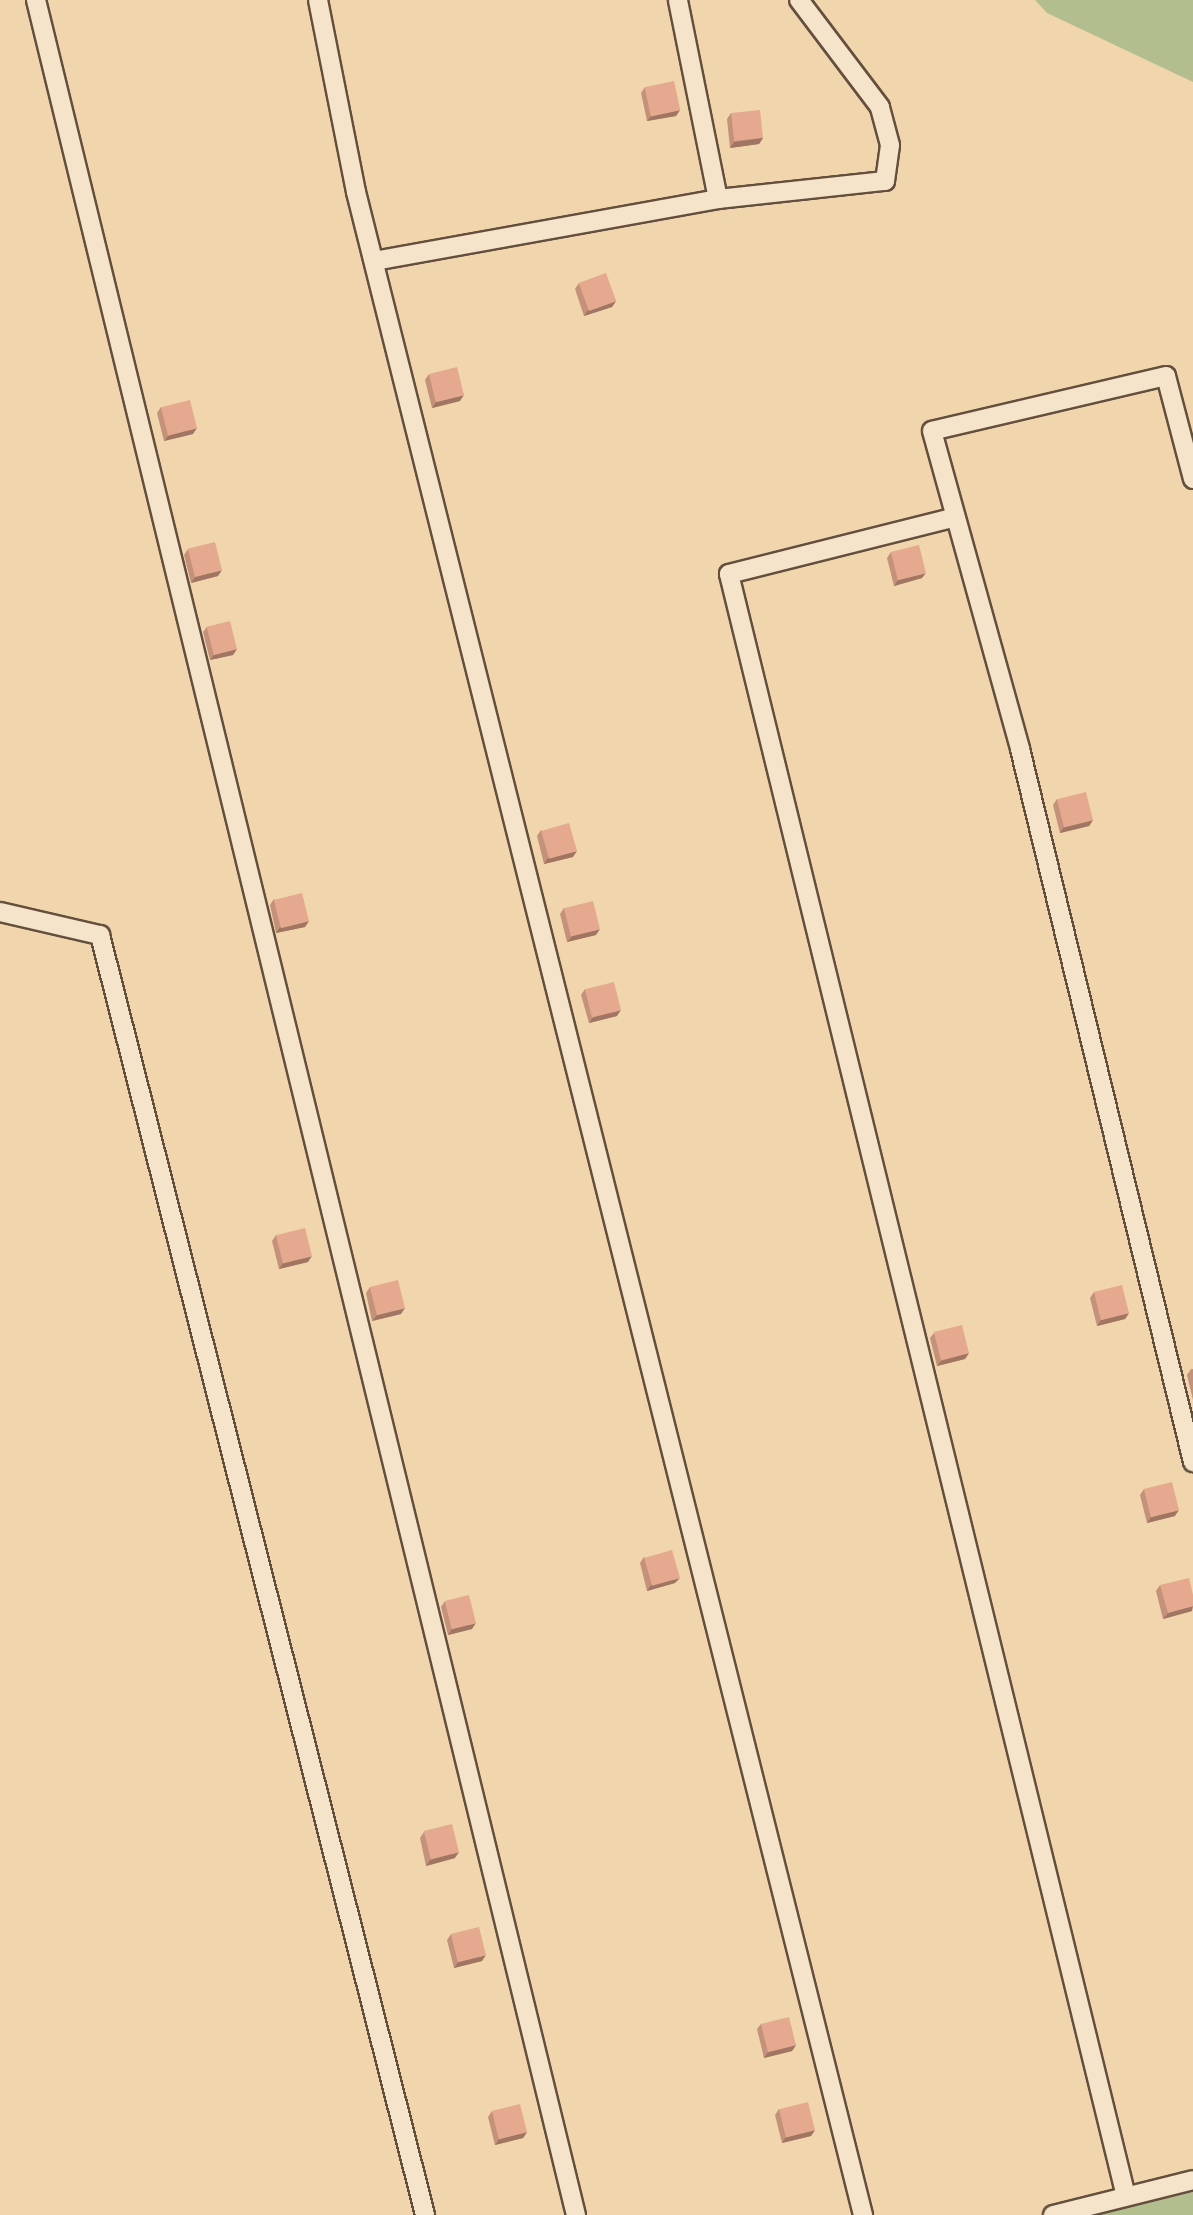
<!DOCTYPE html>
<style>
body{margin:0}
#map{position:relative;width:1193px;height:2215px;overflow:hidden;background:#f1d5ad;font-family:"Gentium Book Plus",serif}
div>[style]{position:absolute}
.green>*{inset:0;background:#b3be8f}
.roads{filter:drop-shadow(2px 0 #644f3e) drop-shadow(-2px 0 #644f3e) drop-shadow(0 2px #644f3e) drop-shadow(0 -2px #644f3e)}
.lane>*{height:18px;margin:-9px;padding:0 9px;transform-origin:9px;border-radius:9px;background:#f6e4ca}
.wall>*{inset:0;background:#c4917a}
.shaded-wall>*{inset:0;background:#a07663}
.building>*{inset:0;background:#e4a98e;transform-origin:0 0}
span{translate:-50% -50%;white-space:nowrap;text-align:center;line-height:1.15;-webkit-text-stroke:9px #f6e4ca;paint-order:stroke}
</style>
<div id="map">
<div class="green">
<div style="clip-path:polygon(1035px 0,1193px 0,1193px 82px,1047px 13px)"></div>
<div style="clip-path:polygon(1193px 2192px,1193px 2215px,1093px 2215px)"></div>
</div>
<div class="roads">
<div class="lane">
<div style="left:36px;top:0;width:2280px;rotate:76.3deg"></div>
<div style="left:318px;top:0;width:196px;rotate:78.8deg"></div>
<div style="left:356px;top:192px;width:2086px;rotate:75.93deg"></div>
<div style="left:718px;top:199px;width:168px;rotate:-6.2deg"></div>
<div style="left:885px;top:181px;width:36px;rotate:-82deg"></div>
<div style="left:890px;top:145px;width:39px;rotate:-105deg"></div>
<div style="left:880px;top:107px;width:134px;rotate:-127.1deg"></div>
<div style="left:374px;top:261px;width:350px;rotate:-10.2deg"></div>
<div style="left:718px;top:199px;width:203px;rotate:-101.4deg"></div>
<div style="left:1193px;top:479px;width:106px;rotate:-104.7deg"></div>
<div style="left:1166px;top:376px;width:240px;rotate:166.8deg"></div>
<div style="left:932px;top:431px;width:330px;rotate:74.5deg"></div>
<div style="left:1020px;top:749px;width:734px;rotate:76.36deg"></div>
<div style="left:952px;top:518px;width:230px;rotate:165.9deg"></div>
<div style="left:729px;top:574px;width:1670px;rotate:76.25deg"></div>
<div style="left:0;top:912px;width:103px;rotate:13deg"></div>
<div style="left:100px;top:935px;width:1321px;rotate:75.75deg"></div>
<div style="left:1053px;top:2215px;width:144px;rotate:-14deg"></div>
</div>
</div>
<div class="wall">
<div style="clip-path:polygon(645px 87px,680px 110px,676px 116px,647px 121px,641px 93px)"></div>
<div style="clip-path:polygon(731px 113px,763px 138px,759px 144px,730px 148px,727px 119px)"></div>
<div style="clip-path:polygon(579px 283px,616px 301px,612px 307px,584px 316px,575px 289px)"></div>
<div style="clip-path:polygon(429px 374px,460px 401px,432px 408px,425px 380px)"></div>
<div style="clip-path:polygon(161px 407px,193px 434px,164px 441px,157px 413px)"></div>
<div style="clip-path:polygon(188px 549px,218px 576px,191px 583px,184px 555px)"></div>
<div style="clip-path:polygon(891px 552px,922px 578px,894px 586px,887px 558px)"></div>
<div style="clip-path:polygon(207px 627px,237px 649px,233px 655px,210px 660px,203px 632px)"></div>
<div style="clip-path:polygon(1057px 799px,1093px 820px,1089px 826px,1060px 833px,1053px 805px)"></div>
<div style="clip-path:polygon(541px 830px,573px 857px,544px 864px,537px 836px)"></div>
<div style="clip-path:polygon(274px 899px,309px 921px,305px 927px,276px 933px,270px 905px)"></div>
<div style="clip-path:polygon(564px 908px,596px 935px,567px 942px,560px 914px)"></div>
<div style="clip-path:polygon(585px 989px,617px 1016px,589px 1023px,581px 995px)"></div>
<div style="clip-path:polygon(276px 1235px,308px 1262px,279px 1269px,272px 1241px)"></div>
<div style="clip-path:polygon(370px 1287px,401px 1314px,372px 1321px,366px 1293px)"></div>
<div style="clip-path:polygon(1094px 1292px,1129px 1313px,1125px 1319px,1097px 1326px,1090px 1298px)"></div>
<div style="clip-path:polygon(934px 1333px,969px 1353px,965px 1359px,937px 1366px,930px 1338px)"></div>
<div style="clip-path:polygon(1191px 1369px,1193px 1369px,1193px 1400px,1187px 1375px)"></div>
<div style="clip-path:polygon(1144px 1489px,1175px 1516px,1147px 1523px,1140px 1495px)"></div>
<div style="clip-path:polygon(644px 1557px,675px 1583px,647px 1591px,640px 1563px)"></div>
<div style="clip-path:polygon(1160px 1585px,1192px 1611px,1163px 1619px,1156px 1591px)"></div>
<div style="clip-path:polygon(445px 1601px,472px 1629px,448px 1635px,441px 1607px)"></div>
<div style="clip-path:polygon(424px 1832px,455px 1858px,426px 1866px,420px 1838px)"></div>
<div style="clip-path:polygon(451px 1934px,482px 1961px,454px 1968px,447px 1940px)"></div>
<div style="clip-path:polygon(761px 2024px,796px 2045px,792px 2051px,764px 2058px,757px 2029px)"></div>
<div style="clip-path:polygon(779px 2109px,815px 2130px,811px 2136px,782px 2143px,775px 2115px)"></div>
<div style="clip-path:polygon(492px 2111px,527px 2132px,523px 2138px,495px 2145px,488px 2117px)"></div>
</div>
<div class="shaded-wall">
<div style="clip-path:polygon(680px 110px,676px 116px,647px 121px,651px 116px)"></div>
<div style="clip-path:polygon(763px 138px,759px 144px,730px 148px,734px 142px)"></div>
<div style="clip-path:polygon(616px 301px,612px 307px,584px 316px,588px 310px)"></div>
<div style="clip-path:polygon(464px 395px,460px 401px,432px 408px,436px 402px)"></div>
<div style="clip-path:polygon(197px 428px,193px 434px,164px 441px,168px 436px)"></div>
<div style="clip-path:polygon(222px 570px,218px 576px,191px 583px,195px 577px)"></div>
<div style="clip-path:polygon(926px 573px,922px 578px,894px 586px,898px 580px)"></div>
<div style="clip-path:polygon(237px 649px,233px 655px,210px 660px,214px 655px)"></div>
<div style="clip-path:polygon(1093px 820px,1089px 826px,1060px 833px,1064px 827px)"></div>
<div style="clip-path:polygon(577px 851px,573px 857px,544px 864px,548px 858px)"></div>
<div style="clip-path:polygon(309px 921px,305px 927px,276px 933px,280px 927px)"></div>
<div style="clip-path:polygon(600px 929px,596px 935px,567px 942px,572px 936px)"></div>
<div style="clip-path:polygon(621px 1010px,617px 1016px,589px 1023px,593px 1017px)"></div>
<div style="clip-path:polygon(312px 1256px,308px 1262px,279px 1269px,283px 1263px)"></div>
<div style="clip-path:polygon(405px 1308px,401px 1314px,372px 1321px,377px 1315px)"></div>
<div style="clip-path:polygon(1129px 1313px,1125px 1319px,1097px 1326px,1101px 1320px)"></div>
<div style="clip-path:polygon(969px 1353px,965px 1359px,937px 1366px,941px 1361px)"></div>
<div style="clip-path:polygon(1179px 1510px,1175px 1516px,1147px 1523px,1151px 1517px)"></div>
<div style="clip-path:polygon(680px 1578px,675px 1583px,647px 1591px,651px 1585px)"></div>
<div style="clip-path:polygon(1193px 1606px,1192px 1611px,1163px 1619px,1168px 1613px)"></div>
<div style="clip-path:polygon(476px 1623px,472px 1629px,448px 1635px,452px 1629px)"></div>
<div style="clip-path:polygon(459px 1852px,455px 1858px,426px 1866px,430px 1860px)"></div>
<div style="clip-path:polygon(486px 1955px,482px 1961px,454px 1968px,458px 1962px)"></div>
<div style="clip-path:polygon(796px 2045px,792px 2051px,764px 2058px,768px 2052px)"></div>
<div style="clip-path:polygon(815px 2130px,811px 2136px,782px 2143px,786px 2137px)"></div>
<div style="clip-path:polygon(527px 2132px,523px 2138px,495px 2145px,499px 2139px)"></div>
</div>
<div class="building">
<div style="left:674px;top:81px;width:30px;height:30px;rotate:78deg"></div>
<div style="left:760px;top:110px;width:28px;height:29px;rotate:84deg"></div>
<div style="left:606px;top:273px;width:30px;height:29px;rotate:70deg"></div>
<div style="left:457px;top:367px;width:29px;height:29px;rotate:76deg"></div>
<div style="left:190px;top:400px;width:29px;height:30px;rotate:76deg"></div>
<div style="left:215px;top:542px;width:29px;height:28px;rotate:76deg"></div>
<div style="left:919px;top:545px;width:29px;height:29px;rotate:76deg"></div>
<div style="left:230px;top:621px;width:29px;height:24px;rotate:76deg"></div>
<div style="left:1086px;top:792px;width:29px;height:30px;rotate:76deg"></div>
<div style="left:569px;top:823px;width:29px;height:29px;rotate:74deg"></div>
<div style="left:302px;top:893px;width:29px;height:29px;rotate:76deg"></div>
<div style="left:593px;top:901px;width:29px;height:30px;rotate:76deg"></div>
<div style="left:614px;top:982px;width:29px;height:30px;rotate:76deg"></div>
<div style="left:305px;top:1228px;width:29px;height:30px;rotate:76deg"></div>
<div style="left:398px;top:1280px;width:29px;height:29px;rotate:76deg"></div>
<div style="left:1122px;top:1285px;width:29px;height:29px;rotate:76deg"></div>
<div style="left:962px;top:1325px;width:29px;height:29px;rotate:76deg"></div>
<div style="left:1172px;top:1482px;width:29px;height:29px;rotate:76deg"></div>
<div style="left:672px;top:1550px;width:29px;height:29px;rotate:74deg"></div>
<div style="clip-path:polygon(1189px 1578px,1193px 1595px,1193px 1606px,1168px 1613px,1160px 1585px)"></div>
<div style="left:469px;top:1595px;width:29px;height:25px;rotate:76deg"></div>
<div style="left:452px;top:1824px;width:29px;height:29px;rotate:76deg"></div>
<div style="left:479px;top:1927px;width:29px;height:29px;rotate:76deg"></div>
<div style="left:789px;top:2017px;width:29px;height:29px;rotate:76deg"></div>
<div style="left:808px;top:2102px;width:29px;height:30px;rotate:76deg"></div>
<div style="left:520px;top:2104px;width:29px;height:29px;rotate:76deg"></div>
</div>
</div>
